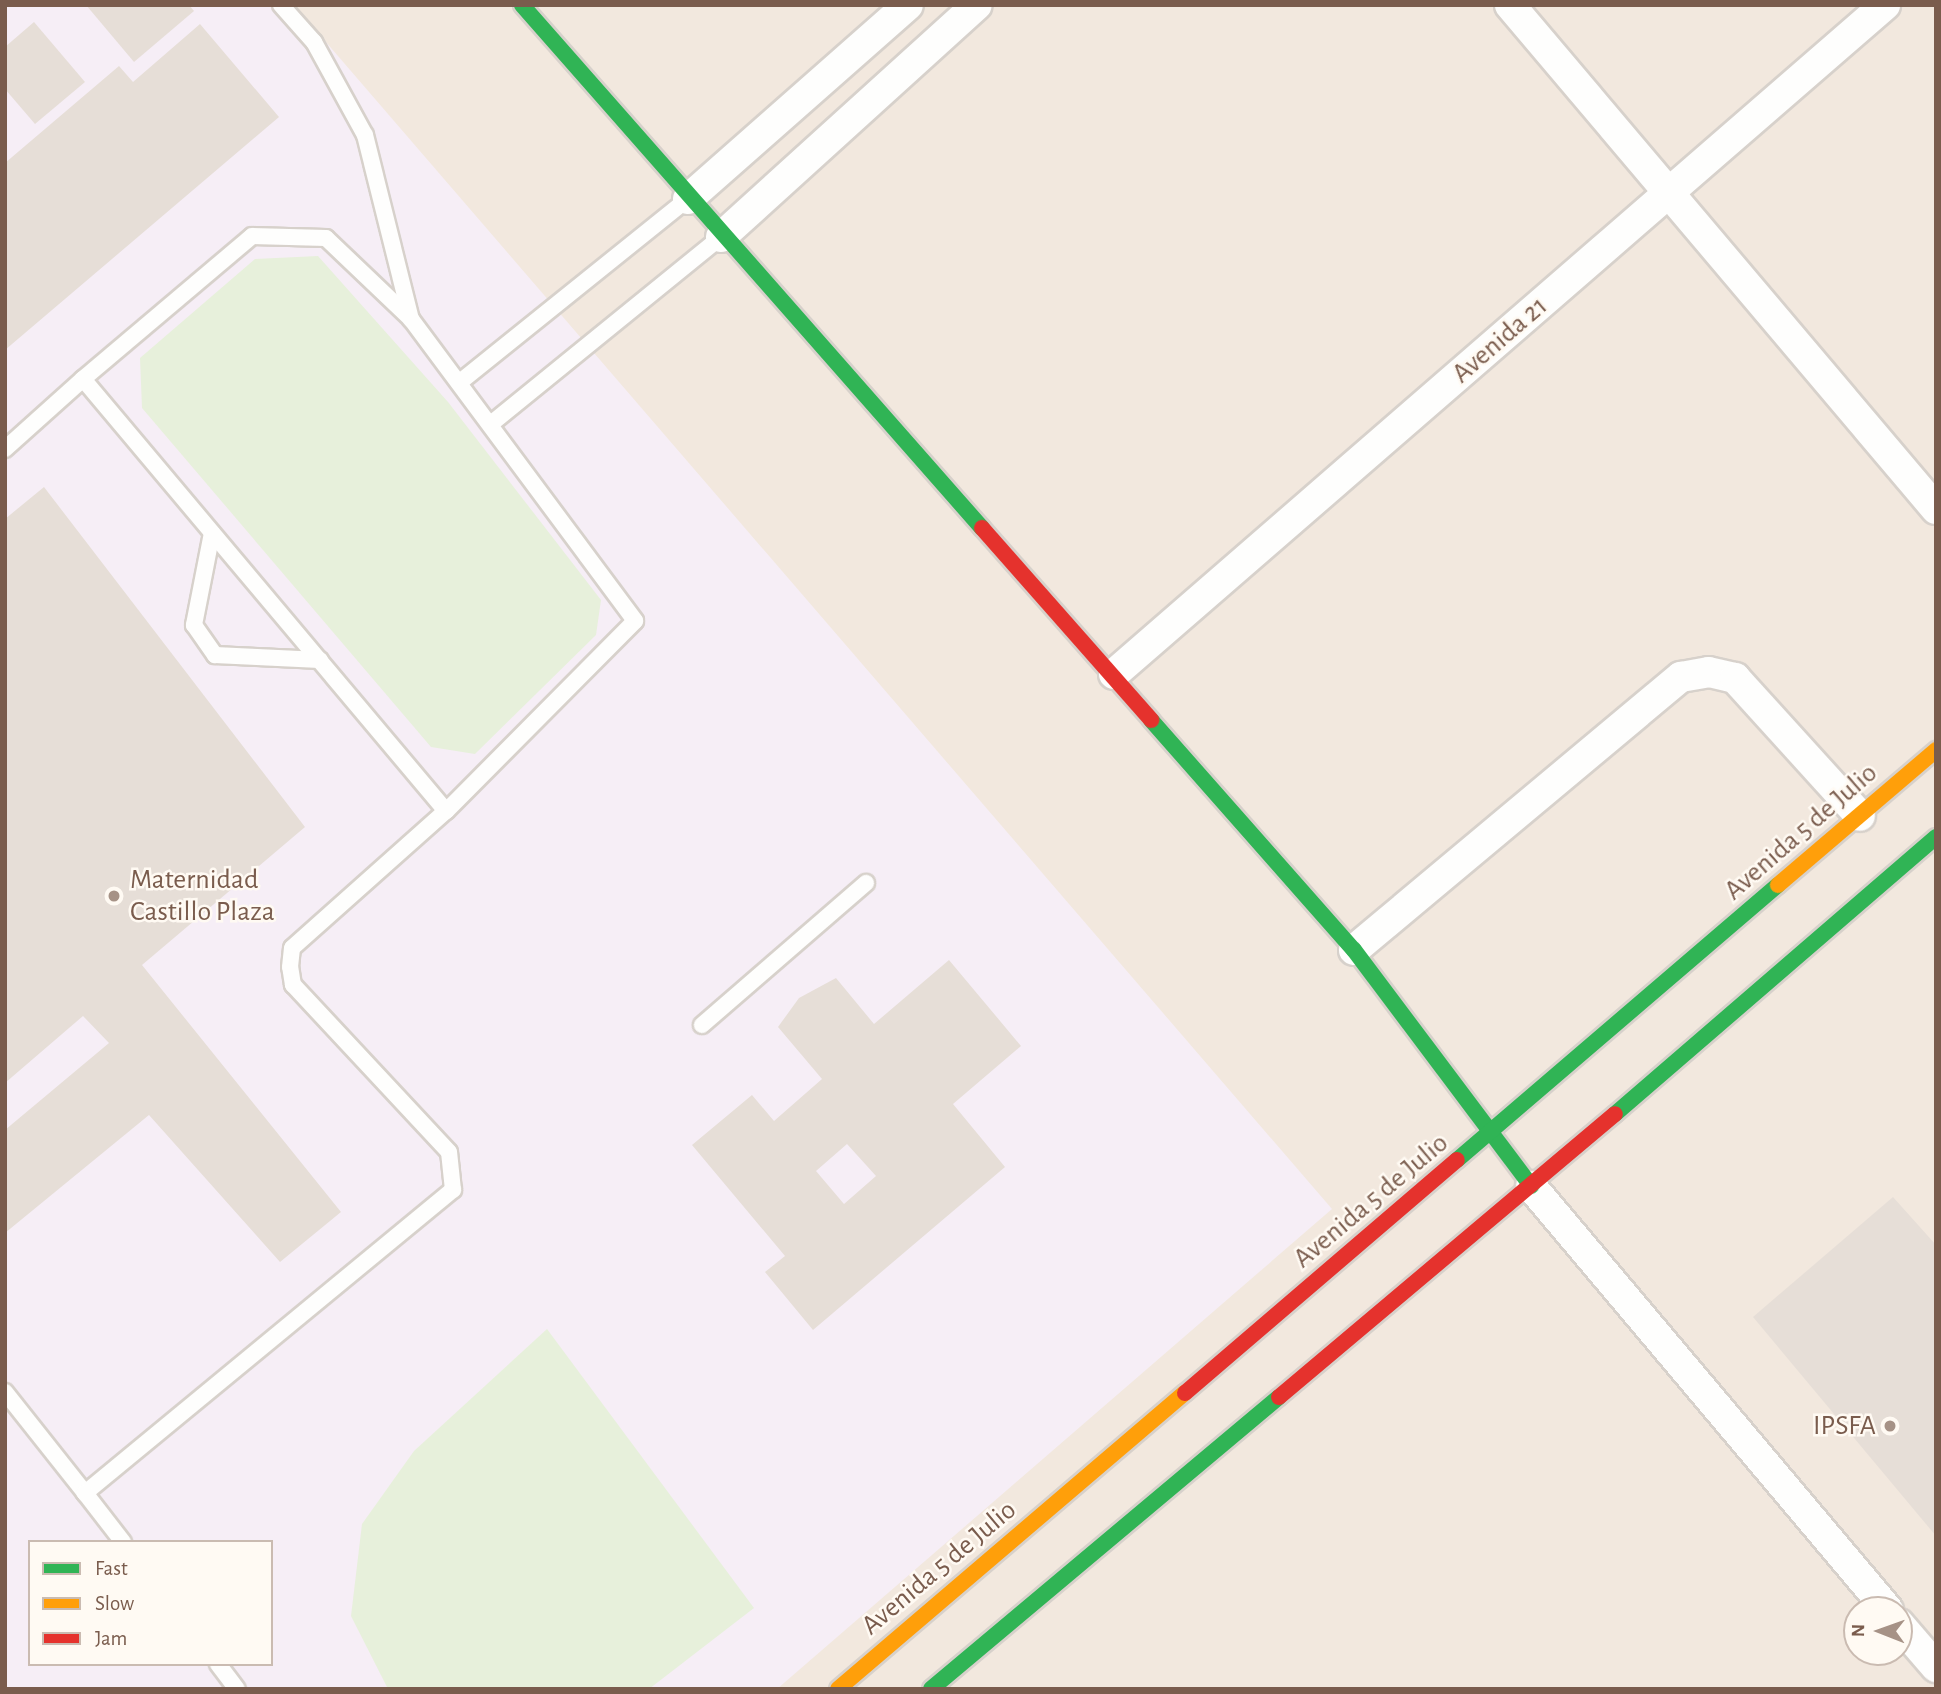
<!DOCTYPE html>
<style>
body{margin:0}
#map{position:relative;width:1941px;height:1694px;overflow:hidden;background:#f9f5f0;font-family:"Alegreya Sans",sans-serif}
div>[style]{position:absolute}
.residential>*{inset:0;background:#f2e8de}
.education>*{inset:0;background:#f6eef6}
.green>*{inset:0;background:#e7f0db}
.building>*{inset:0;background:#e6ded7}
.roads{filter:drop-shadow(2px 0 #d7d1cb) drop-shadow(-2px 0 #d7d1cb) drop-shadow(0 2px #d7d1cb) drop-shadow(0 -2px #d7d1cb)}
.lane>*{height:16px;margin:-8px;padding:0 8px;transform-origin:8px;border-radius:8px;background:#fefefd}
.street>*{height:30px;margin:-15px;padding:0 15px;transform-origin:15px;border-radius:15px;background:#fefefd}
.fast>*{height:16px;margin:-8px;padding:0 8px;transform-origin:8px;border-radius:8px;background:#30b455}
.slow>*{height:16px;margin:-8px;padding:0 8px;transform-origin:8px;border-radius:8px;background:#ff9f0a}
.jam>*{height:16px;margin:-8px;padding:0 8px;transform-origin:8px;border-radius:8px;background:#e5322d}
.dots>*{width:19px;height:19px;translate:-50% -50%;box-sizing:border-box;border:4px solid #fffaf3;border-radius:50%}
span{translate:-50% -50%;white-space:nowrap;text-align:center;line-height:1.15;-webkit-text-stroke:5px #fffaf3;paint-order:stroke}
.street-label{font-size:28px;color:#7a5c4d}
.poi-label{font-size:28px;color:#7a5c4d}
.left{translate:0 -50%;text-align:left}
.right{translate:-100% -50%;text-align:right}
.frame{position:absolute;inset:0;border:7px solid #7a5c4d;pointer-events:none}
.legend{position:absolute;left:28px;top:1540px;width:245px;height:126px;box-sizing:border-box;background:#fffaf3;border:2px solid #cabbb1;margin:0;padding:9px 12px;list-style:none;font-size:21px;color:#7a5c4d}
.legend li{display:flex;align-items:center;gap:14px;height:35px}
.legend b{width:35px;border:2px solid #cabbb1}
.north{position:absolute;left:1843px;top:1596px;width:70px;height:70px;box-sizing:border-box;background:#fffaf3;border:2px solid #cabbb1;border-radius:50%;rotate:271deg;font-size:19px;font-weight:700;line-height:28px;text-align:center;color:#7a5c4d}
.north::after{content:'';display:block;margin:auto;width:24px;height:32px;background:#a69286;clip-path:polygon(50% 0,100% 100%,50% 72%,0 100%)}
</style>
<div id="map">
<div class="residential">
<div style="clip-path:polygon(evenodd,5px 5px,1936px 5px,1936px 1689px,5px 1689px,5px 5px,30px 1542px,271px 1542px,271px 1664px,30px 1664px,30px 1542px,5px 5px,1857px 1610px,1899px 1610px,1899px 1652px,1857px 1652px,1857px 1610px)"></div>
</div>
<div class="education">
<div style="clip-path:polygon(evenodd,5px 5px,294px 5px,1332px 1209px,777px 1689px,5px 1689px,5px 5px,30px 1542px,271px 1542px,271px 1664px,30px 1664px,30px 1542px)"></div>
</div>
<div class="green">
<div style="clip-path:polygon(318px 256px,448px 402px,601px 600px,596px 635px,475px 754px,431px 747px,142px 408px,140px 358px,255px 259px)"></div>
<div style="clip-path:polygon(547px 1329px,754px 1608px,649px 1689px,388px 1689px,351px 1616px,362px 1524px,414px 1451px)"></div>
</div>
<div class="building">
<div style="clip-path:polygon(86px 5px,189px 5px,194px 11px,134px 62px)"></div>
<div style="clip-path:polygon(34px 22px,85px 82px,35px 124px,5px 89px,5px 47px)"></div>
<div style="clip-path:polygon(200px 24px,279px 117px,5px 350px,5px 163px,119px 66px,133px 82px)"></div>
<div style="clip-path:polygon(44px 487px,305px 827px,142px 965px,341px 1212px,280px 1262px,149px 1115px,5px 1233px,5px 1130px,109px 1043px,83px 1016px,5px 1083px,5px 519px)"></div>
<div style="clip-path:polygon(evenodd,949px 960px,1021px 1046px,953px 1104px,1005px 1167px,813px 1330px,765px 1272px,785px 1256px,692px 1145px,752px 1095px,774px 1121px,822px 1079px,778px 1027px,799px 998px,836px 978px,874px 1024px,949px 960px,847px 1144px,876px 1176px,844px 1204px,816px 1171px,847px 1144px)"></div>
<div style="clip-path:polygon(1893px 1197px,1936px 1245px,1936px 1536px,1753px 1317px)"></div>
</div>
<div class="roads">
<div class="lane">
<div style="left:281px;top:5px;width:50px;rotate:48.3deg"></div>
<div style="left:314px;top:42px;width:106px;rotate:61.3deg"></div>
<div style="left:365px;top:135px;width:190px;rotate:76deg"></div>
<div style="left:460px;top:382px;width:292px;rotate:-38.8deg"></div>
<div style="left:492px;top:423px;width:295px;rotate:-39.1deg"></div>
<div style="left:5px;top:449px;width:105px;rotate:-41.9deg"></div>
<div style="left:83px;top:379px;width:221px;rotate:-40.2deg"></div>
<div style="left:252px;top:236px;width:74px;rotate:1.5deg"></div>
<div style="left:326px;top:238px;width:117px;rotate:43.6deg"></div>
<div style="left:411px;top:319px;width:376px;rotate:53.4deg"></div>
<div style="left:635px;top:621px;width:268px;rotate:134.8deg"></div>
<div style="left:446px;top:811px;width:564px;rotate:-130.04deg"></div>
<div style="left:212px;top:533px;width:94px;rotate:101.1deg"></div>
<div style="left:194px;top:625px;width:37px;rotate:55deg"></div>
<div style="left:215px;top:655px;width:105px;rotate:2.7deg"></div>
<div style="left:702px;top:1025px;width:217px;rotate:-40.9deg"></div>
<div style="left:5px;top:1392px;width:129px;rotate:51.6deg"></div>
<div style="left:85px;top:1493px;width:477px;rotate:-39.5deg"></div>
<div style="left:453px;top:1190px;width:38px;rotate:-96deg"></div>
<div style="left:449px;top:1152px;width:229px;rotate:-133deg"></div>
<div style="left:293px;top:985px;width:18px;rotate:-99deg"></div>
<div style="left:290px;top:967px;width:19px;rotate:-84deg"></div>
<div style="left:292px;top:948px;width:206px;rotate:-41.7deg"></div>
<div style="left:85px;top:1493px;width:62px;rotate:52.2deg"></div>
<div style="left:218px;top:1664px;width:31px;rotate:53deg"></div>
</div>
<div class="street">
<div style="left:1510px;top:5px;width:660px;rotate:49.79deg"></div>
<div style="left:688px;top:199px;width:293px;rotate:-41.4deg"></div>
<div style="left:721px;top:237px;width:345px;rotate:-42.2deg"></div>
<div style="left:1114px;top:674px;width:1021px;rotate:-40.95deg"></div>
<div style="left:1354px;top:950px;width:426px;rotate:-39.9deg"></div>
<div style="left:1681px;top:677px;width:28px;rotate:-10deg"></div>
<div style="left:1709px;top:672px;width:27px;rotate:13deg"></div>
<div style="left:1735px;top:678px;width:186px;rotate:47.8deg"></div>
<div style="left:1531px;top:1186px;width:554px;rotate:49.9deg"></div>
<div style="left:1899px;top:1624px;width:57px;rotate:49.3deg"></div>
</div>
<div class="fast">
<div style="left:522px;top:5px;width:697px;rotate:48.67deg"></div>
<div style="left:1151px;top:720px;width:307px;rotate:48.6deg"></div>
<div style="left:1354px;top:950px;width:295px;rotate:53.1deg"></div>
<div style="left:1615px;top:1114px;width:424px;rotate:-40.8deg"></div>
<div style="left:1457px;top:1160px;width:423px;rotate:-40.6deg"></div>
<div style="left:931px;top:1689px;width:454px;rotate:-40deg"></div>
</div>
<div class="slow">
<div style="left:1778px;top:885px;width:208px;rotate:-40.5deg"></div>
<div style="left:838px;top:1689px;width:456px;rotate:-40.5deg"></div>
</div>
<div class="jam">
<div style="left:982px;top:528px;width:256px;rotate:48.6deg"></div>
<div style="left:1185px;top:1393px;width:358px;rotate:-40.6deg"></div>
<div style="left:1279px;top:1397px;width:439px;rotate:-40.1deg"></div>
</div>
</div>
<div class="dots">
<div style="left:114px;top:896px;background:#a69286"></div>
<div style="left:1890px;top:1426px;background:#a69286"></div>
</div>
<div class="street-label">
<span style="left:1500px;top:340px;rotate:-41deg">Avenida 21</span>
<span style="left:1801px;top:832px;rotate:-41deg">Avenida 5 de Julio</span>
<span style="left:1371px;top:1201px;rotate:-40deg">Avenida 5 de Julio</span>
<span style="left:939px;top:1568px;rotate:-40deg">Avenida 5 de Julio</span>
</div>
<div class="poi-label">
<span class="left" style="left:130px;top:896px">Maternidad<br>Castillo Plaza</span>
<span class="right" style="left:1876px;top:1426px">IPSFA</span>
</div>
<div class="frame"></div>
<ul class="legend">
<li><b style="height:9px;background:#30b455"></b>Fast</li>
<li><b style="height:9px;background:#ff9f0a"></b>Slow</li>
<li><b style="height:9px;background:#e5322d"></b>Jam</li>
</ul>
<div class="north">N</div>
</div>
